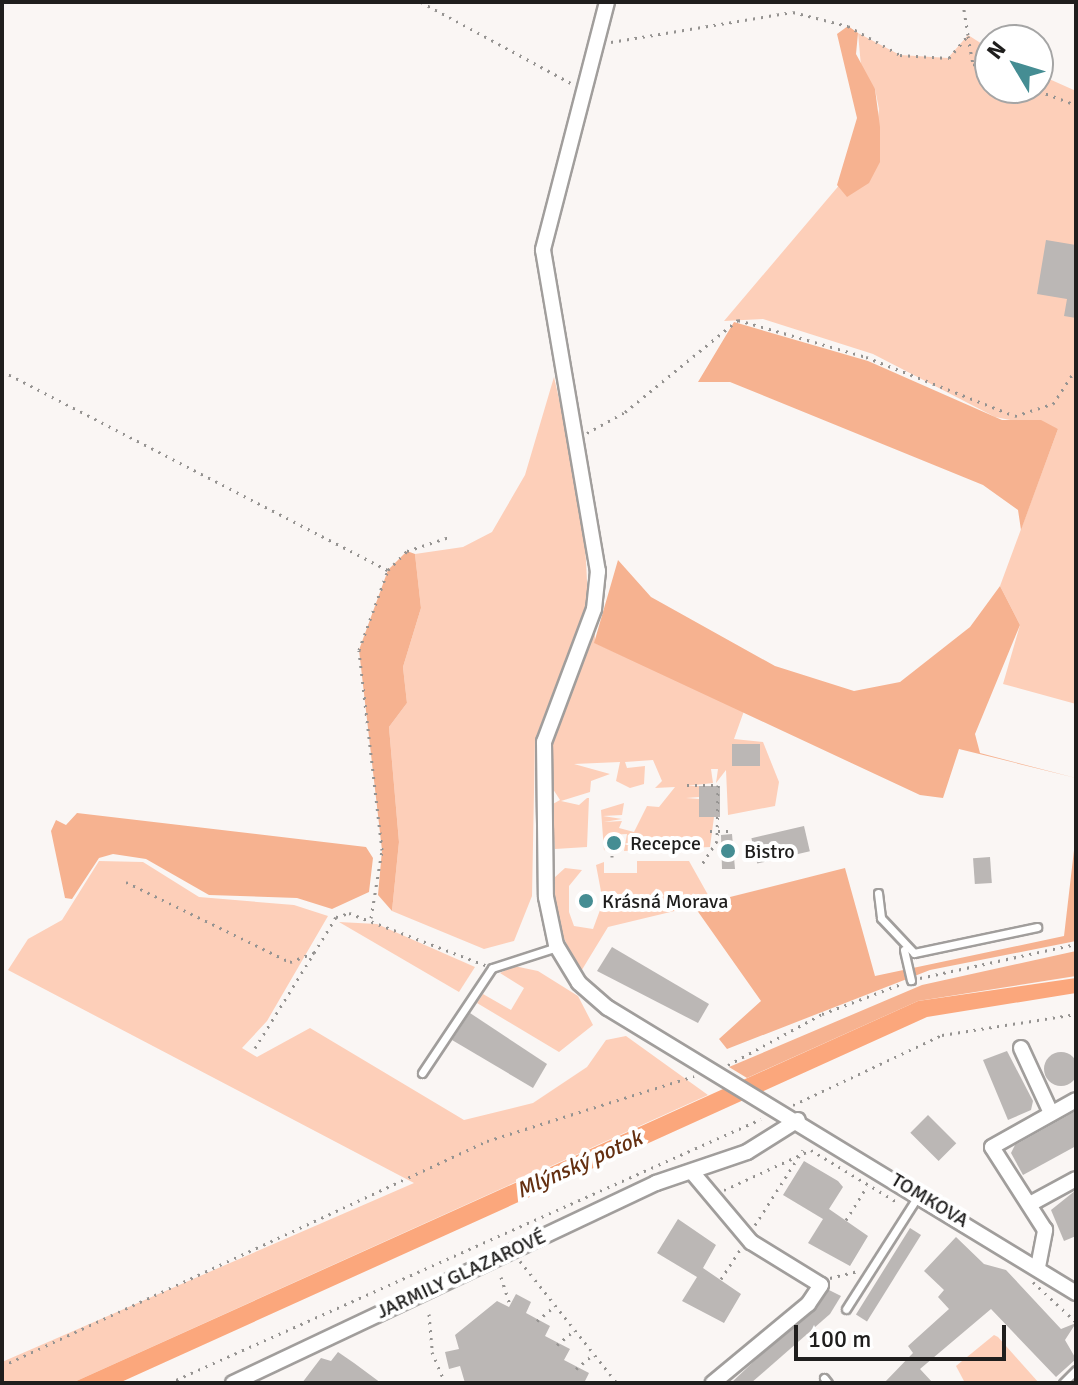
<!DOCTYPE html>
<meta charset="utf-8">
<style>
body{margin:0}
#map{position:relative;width:1078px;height:1385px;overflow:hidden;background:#faf6f4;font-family:Signika,sans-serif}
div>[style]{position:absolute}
.green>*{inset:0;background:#fdcfb9}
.forest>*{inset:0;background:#f6b290}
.water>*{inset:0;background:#fba77c}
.building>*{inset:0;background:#bbb7b5;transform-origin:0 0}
.round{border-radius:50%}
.path>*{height:3px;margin-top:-1.5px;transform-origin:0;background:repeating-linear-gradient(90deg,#959391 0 2px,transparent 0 8px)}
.roads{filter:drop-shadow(2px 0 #a19e9c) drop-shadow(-2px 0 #a19e9c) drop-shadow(0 2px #a19e9c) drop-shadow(0 -2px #a19e9c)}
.service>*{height:7px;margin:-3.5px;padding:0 3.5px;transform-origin:3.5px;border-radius:3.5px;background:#fff}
.minor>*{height:14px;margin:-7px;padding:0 7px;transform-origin:7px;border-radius:7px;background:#fff}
.dots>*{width:22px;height:22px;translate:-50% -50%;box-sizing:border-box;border:4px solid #fff;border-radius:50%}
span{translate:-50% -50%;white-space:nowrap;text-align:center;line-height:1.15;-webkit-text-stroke:8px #fff;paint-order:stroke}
.poi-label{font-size:20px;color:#1f1e1d}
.left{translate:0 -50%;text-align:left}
.street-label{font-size:20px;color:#1f1e1d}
.water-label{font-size:22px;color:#642f10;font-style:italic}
.frame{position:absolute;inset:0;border:4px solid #1f1e1d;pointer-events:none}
.north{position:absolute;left:974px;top:24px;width:80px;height:80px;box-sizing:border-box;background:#fff;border:2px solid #a5a5a5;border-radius:50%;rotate:308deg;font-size:22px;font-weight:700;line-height:32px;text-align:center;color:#1f1e1d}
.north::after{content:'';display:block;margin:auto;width:28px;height:36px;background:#458d93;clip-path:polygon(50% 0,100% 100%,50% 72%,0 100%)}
.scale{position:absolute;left:794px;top:1325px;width:212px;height:36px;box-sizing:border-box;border:4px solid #1f1e1d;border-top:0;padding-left:10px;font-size:24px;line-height:28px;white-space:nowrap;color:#1f1e1d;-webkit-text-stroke:6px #fff;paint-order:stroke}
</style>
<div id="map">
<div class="green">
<div style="clip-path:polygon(858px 33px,900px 55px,948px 58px,968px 35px,990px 49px,990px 88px,1038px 88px,1038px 74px,1076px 91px,1076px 704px,1003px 684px,1020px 625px,1000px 586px,1058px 429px,995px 417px,873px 354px,763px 319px,724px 321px,875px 143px,879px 109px,875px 89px,862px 77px)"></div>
<div style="clip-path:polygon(554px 377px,583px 504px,588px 600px,535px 740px,532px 896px,514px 941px,484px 949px,392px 911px,399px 842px,389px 727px,407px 703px,403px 667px,421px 608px,415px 554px,463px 547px,492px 532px,525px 475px)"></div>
<div style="clip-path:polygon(595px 626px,595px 643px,744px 711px,734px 739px,763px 742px,779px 782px,775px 806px,728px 815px,726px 770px,716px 783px,718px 769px,711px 769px,713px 783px,686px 786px,699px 786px,699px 797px,686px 798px,699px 799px,700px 817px,714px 817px,710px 847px,624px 851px,627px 834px,609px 835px,604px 851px,601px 810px,624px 803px,622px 815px,603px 816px,622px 819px,604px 822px,622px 821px,619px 828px,634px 832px,647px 806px,659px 807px,675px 787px,655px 788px,662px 781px,653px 760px,625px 762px,627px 768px,645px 766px,644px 784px,630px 788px,616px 781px,620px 762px,574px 764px,610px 774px,591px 781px,590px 792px,561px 801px,579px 805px,587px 798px,589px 798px,587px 847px,555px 849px,551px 805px,560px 800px,551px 786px,551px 742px)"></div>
<div style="clip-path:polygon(99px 861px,143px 862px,199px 897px,294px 905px,328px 916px,267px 1021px,242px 1048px,257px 1057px,310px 1028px,464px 1120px,533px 1103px,587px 1067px,606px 1040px,626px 1036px,708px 1095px,72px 1383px,2px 1383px,2px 1362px,414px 1183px,8px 970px,28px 939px,62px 920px)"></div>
<div style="clip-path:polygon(637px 861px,689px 861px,712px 902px,608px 927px,580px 973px,556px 921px,554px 878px,565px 868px,582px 870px,569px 886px,569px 912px,574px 926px,593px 929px,603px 902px,596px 865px,604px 862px,604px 873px,637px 873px)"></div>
<div style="clip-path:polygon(339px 922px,377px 924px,475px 967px,459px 992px)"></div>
<div style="clip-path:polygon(514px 966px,538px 971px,578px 996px,593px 1025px,559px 1052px,477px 1003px,483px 994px,511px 1010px,524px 988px,500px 973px)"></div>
<div style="clip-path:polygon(994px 1335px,998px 1337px,1039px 1383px,965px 1383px,956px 1366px)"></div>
</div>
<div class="forest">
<div style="clip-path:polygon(848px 26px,858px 33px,856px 54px,875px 89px,880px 127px,880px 162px,869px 183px,847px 197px,837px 185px,857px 118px,837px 34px)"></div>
<div style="clip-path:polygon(734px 322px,868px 361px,1002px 420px,1041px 420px,1058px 429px,1021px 530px,1018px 510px,983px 485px,730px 382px,698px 382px)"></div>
<div style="clip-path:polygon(407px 551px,415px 554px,421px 608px,403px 667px,407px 703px,389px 727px,399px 842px,392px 911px,378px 895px,382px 850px,359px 650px,388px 570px)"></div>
<div style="clip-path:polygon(618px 560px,651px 597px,775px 666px,854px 691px,900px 682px,970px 627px,1000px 586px,1020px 625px,975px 734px,980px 753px,1076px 778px,959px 749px,943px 798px,920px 795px,594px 643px)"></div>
<div style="clip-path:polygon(77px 813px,366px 847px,373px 858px,369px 892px,332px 909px,297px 898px,209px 895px,146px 859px,113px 854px,99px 858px,72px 899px,65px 898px,51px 831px,56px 820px,66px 825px)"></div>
<div style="clip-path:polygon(1076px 833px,1076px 941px,930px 970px,727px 1049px,719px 1039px,761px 1001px,694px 906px,845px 868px,875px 976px,1064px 936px)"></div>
<div style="clip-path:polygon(1076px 951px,1076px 976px,918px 1001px,747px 1078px,729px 1067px,922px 985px)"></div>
</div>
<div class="water">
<div style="clip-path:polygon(1076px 978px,1076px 993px,927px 1017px,119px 1383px,72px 1383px,918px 1001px)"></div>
</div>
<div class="building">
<div style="clip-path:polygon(1046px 240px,1076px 245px,1076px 318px,1064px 316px,1067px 299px,1037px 294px)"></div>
<div style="left:732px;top:744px;width:28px;height:22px"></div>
<div style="left:699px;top:786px;width:21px;height:31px"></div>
<div style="left:804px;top:826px;width:26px;height:54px;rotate:77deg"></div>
<div style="clip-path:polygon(732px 834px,735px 869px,722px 869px,721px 835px)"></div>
<div style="left:990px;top:857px;width:26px;height:17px;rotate:86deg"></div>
<div style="clip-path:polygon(612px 947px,709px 1004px,698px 1023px,597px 971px)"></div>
<div style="clip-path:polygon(470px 1013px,547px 1064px,533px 1088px,452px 1040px)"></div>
<div style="clip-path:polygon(1007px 1051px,1033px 1101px,1031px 1110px,1008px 1120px,983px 1060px)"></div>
<div class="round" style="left:1044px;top:1052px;width:34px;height:34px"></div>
<div style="clip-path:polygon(1076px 1111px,1076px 1146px,1023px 1175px,1011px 1153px,1015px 1145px)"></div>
<div style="left:928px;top:1115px;width:40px;height:25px;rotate:45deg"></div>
<div style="clip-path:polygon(804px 1161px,838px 1181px,843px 1187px,829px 1209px,868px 1236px,850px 1266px,808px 1243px,823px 1219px,783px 1195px)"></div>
<div style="clip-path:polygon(1076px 1190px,1076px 1236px,1064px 1241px,1051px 1210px)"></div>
<div style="clip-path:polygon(678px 1219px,716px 1245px,703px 1268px,741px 1294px,724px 1323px,682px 1301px,697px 1277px,657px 1253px)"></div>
<div style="left:910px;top:1228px;width:13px;height:102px;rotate:32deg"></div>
<div style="clip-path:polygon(956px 1237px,984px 1264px,1006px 1270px,1061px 1329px,1076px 1323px,1065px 1340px,1076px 1359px,1056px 1377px,991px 1309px,920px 1369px,933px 1383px,884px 1383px,913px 1353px,908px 1346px,949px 1309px,938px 1297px,944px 1290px,924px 1271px)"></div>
<div style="clip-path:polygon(829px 1290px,841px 1296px,830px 1314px,751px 1383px,731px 1383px)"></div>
<div style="clip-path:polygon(516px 1294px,531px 1302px,526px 1313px,550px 1326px,545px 1336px,570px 1349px,564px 1360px,589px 1373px,584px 1383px,465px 1383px,460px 1366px,449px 1369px,445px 1352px,459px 1349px,455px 1335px,497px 1301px,509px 1307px)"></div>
<div style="clip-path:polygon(338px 1352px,354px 1363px,381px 1383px,302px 1383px,321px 1358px,331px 1361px)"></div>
</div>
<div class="path">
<div style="left:421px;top:2px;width:170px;rotate:28.4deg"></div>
<div style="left:968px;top:36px;width:28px;rotate:80deg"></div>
<div style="left:973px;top:64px;width:19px;rotate:25deg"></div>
<div style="left:611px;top:42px;width:184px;rotate:-9.4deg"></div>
<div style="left:793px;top:12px;width:57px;rotate:14.3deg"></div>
<div style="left:848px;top:26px;width:60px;rotate:29.1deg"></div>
<div style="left:900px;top:55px;width:49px;rotate:3.5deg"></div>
<div style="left:949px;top:58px;width:30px;rotate:-50deg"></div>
<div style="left:968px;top:35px;width:33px;rotate:-99deg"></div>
<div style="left:1031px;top:88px;width:48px;rotate:20.7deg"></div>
<div style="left:2px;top:371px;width:434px;rotate:27.3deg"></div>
<div style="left:587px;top:433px;width:43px;rotate:-28.9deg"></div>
<div style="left:625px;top:412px;width:146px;rotate:-39.2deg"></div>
<div style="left:738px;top:320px;width:133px;rotate:16.1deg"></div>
<div style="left:866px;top:357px;width:160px;rotate:21.6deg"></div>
<div style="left:1015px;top:416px;width:40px;rotate:-18deg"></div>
<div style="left:1053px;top:404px;width:42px;rotate:-56.7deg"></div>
<div style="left:687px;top:785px;width:31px"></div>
<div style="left:718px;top:785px;width:56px;rotate:91deg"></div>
<div style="left:717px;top:841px;width:27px;rotate:123deg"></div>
<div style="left:710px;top:831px;width:20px"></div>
<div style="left:612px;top:857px;width:9px;rotate:-90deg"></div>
<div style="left:126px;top:882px;width:182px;rotate:26deg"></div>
<div style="left:290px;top:962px;width:26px;rotate:-21deg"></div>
<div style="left:314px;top:953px;width:42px;rotate:-58.6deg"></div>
<div style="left:336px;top:917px;width:14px;rotate:-17deg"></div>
<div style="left:349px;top:913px;width:146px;rotate:20.9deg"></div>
<div style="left:371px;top:918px;width:69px;rotate:-80.8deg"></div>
<div style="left:382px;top:850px;width:201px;rotate:-96.6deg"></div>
<div style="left:359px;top:650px;width:85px;rotate:-70.1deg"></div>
<div style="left:388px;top:570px;width:27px;rotate:-45deg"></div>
<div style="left:407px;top:551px;width:44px;rotate:-18.4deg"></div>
<div style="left:920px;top:978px;width:160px;rotate:-12.3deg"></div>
<div style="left:255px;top:1048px;width:108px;rotate:-58.2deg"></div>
<div style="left:728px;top:1065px;width:107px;rotate:-28.5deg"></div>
<div style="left:822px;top:1014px;width:85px;rotate:-20.8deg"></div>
<div style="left:793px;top:1105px;width:165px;rotate:-25.2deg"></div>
<div style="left:942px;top:1035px;width:136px;rotate:-8.9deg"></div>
<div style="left:724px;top:1190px;width:96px;rotate:-24.7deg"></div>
<div style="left:811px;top:1150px;width:100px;rotate:31.2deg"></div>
<div style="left:846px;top:1220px;width:40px;rotate:-58deg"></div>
<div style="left:755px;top:1225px;width:89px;rotate:-57.4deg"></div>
<div style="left:520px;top:1261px;width:156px;rotate:51.5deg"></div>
<div style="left:501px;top:1277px;width:29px;rotate:72deg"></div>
<div style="left:830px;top:1278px;width:29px;rotate:-14deg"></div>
<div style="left:721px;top:1279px;width:37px;rotate:-57deg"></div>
<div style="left:1033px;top:1282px;width:59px;rotate:42.9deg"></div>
<div style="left:429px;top:1314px;width:38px;rotate:85deg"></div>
<div style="left:432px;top:1352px;width:34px;rotate:67deg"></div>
<div style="left:537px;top:1321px;width:23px;rotate:-40deg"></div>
<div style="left:557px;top:1345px;width:23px;rotate:-40deg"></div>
<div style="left:2px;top:1366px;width:535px;rotate:-24.89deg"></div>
<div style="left:487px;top:1141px;width:217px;rotate:-17.4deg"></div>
<div style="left:576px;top:1369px;width:23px;rotate:-40deg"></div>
<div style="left:169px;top:1383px;width:648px;rotate:-24.03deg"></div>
</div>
<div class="roads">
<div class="service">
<div style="left:878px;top:893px;width:25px;rotate:83deg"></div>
<div style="left:881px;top:918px;width:48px;rotate:46.7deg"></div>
<div style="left:914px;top:953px;width:126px;rotate:-11.9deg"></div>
<div style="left:904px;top:950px;width:31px;rotate:77deg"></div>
<div style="left:422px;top:1073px;width:126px;rotate:-56.3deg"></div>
<div style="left:492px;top:968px;width:68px;rotate:-17.9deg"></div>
<div style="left:846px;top:1309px;width:134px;rotate:-57.5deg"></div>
<div style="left:824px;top:1378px;width:6px;rotate:51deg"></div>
<div style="left:1063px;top:1383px;width:18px;rotate:-45deg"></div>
</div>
<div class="minor">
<div style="left:607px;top:2px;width:256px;rotate:104.5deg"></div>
<div style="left:543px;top:250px;width:326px;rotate:80.3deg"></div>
<div style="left:598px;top:571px;width:38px;rotate:96deg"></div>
<div style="left:594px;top:609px;width:142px;rotate:110.6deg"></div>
<div style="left:544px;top:742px;width:155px;rotate:89.3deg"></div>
<div style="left:546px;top:897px;width:49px;rotate:78.2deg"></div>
<div style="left:556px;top:945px;width:44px;rotate:58.8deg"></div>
<div style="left:579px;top:983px;width:38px;rotate:41deg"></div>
<div style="left:608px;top:1008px;width:548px;rotate:31.34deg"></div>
<div style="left:1021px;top:1048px;width:72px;rotate:65.2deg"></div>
<div style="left:692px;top:1172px;width:92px;rotate:49.9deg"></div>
<div style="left:751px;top:1242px;width:82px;rotate:31.6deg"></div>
<div style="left:821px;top:1285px;width:23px;rotate:124deg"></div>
<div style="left:808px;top:1304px;width:124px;rotate:140.3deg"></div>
<div style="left:1030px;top:1204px;width:52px;rotate:-28.5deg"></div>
<div style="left:1038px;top:1267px;width:38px;rotate:-79deg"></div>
<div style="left:1045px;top:1230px;width:98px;rotate:-122.6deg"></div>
<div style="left:992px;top:1147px;width:96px;rotate:-29.2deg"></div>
<div style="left:233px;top:1383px;width:468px;rotate:-25.3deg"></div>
<div style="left:656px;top:1183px;width:96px;rotate:-18.8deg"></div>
<div style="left:747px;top:1152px;width:60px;rotate:-32.1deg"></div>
</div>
</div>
<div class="dots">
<div style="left:614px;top:843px;background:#458d93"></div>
<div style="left:728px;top:851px;background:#458d93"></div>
<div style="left:586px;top:901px;background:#458d93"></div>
</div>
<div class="poi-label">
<span class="left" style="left:630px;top:843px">Recepce</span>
<span class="left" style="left:744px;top:851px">Bistro</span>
<span class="left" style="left:602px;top:901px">Krásná Morava</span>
</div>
<div class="street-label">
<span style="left:930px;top:1200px;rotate:31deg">TOMKOVA</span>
<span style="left:461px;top:1274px;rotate:-25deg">JARMILY GLAZAROVÉ</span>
</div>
<div class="water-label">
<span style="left:579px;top:1164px;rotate:-24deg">Mlýnský potok</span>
</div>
<div class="frame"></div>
<div class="north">N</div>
<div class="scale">100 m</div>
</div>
